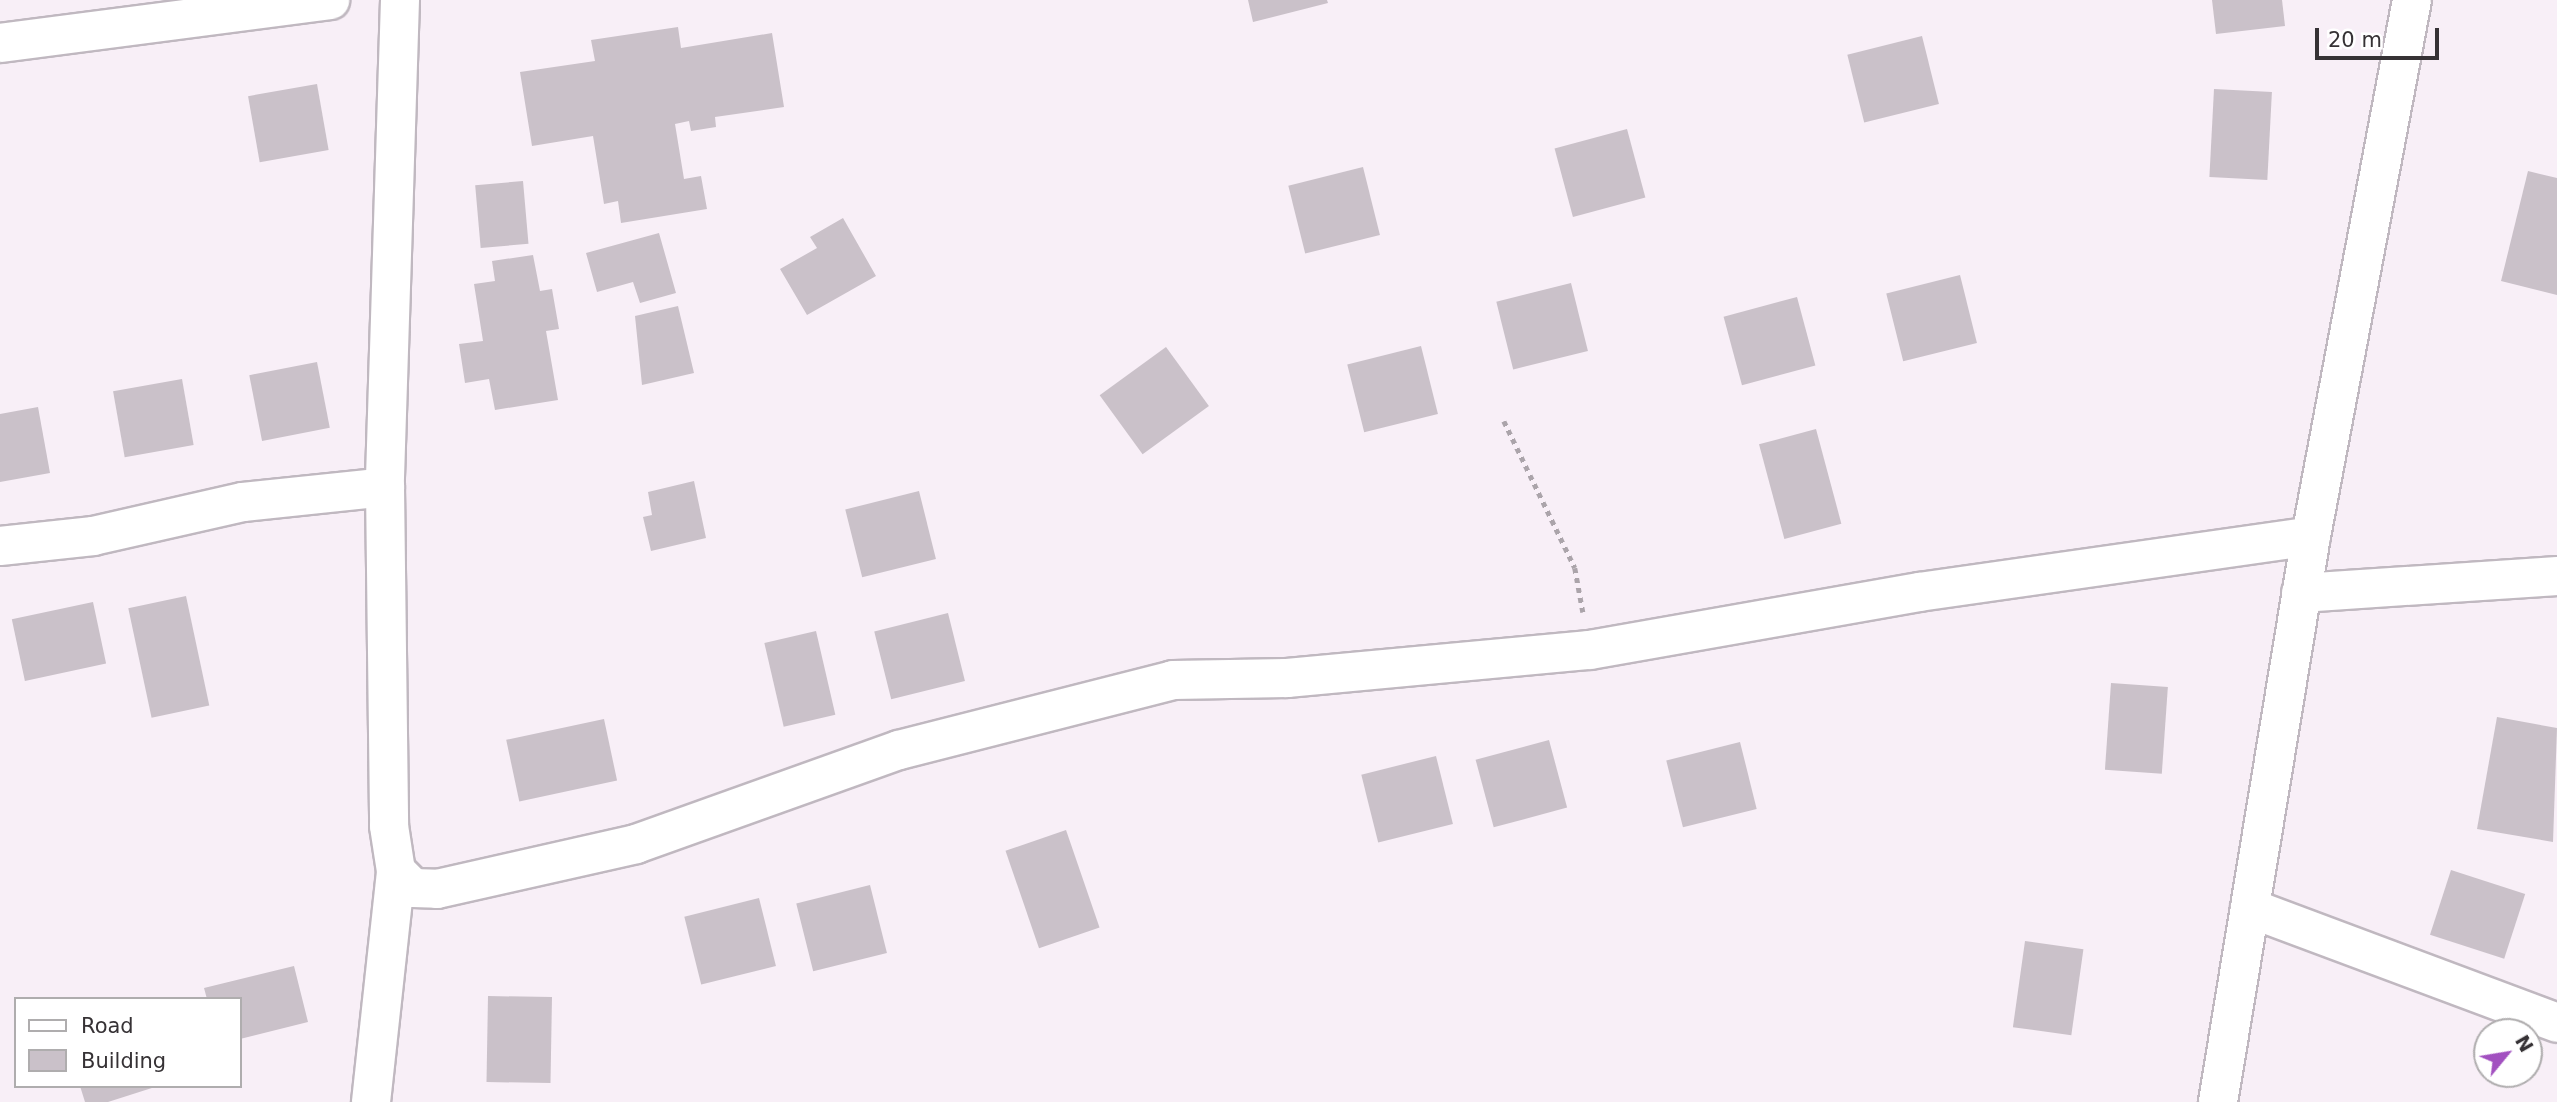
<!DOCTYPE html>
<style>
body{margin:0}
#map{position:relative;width:2557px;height:1102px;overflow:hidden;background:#f8eff7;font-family:"DejaVu Sans",sans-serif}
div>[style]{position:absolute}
.building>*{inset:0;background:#cac1c9;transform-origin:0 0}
.path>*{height:4.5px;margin-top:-2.25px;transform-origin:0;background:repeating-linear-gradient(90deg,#aba4aa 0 5px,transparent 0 10px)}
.roads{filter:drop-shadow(2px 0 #c0b8c0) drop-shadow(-2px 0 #c0b8c0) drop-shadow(0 2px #c0b8c0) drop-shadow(0 -2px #c0b8c0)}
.minor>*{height:38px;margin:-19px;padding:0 19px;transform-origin:19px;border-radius:19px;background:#fff}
span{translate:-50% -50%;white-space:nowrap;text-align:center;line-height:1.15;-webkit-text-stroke:5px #fff;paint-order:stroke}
.legend{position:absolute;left:14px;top:997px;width:228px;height:91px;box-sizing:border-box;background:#fff;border:2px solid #afadae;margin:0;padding:9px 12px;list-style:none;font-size:21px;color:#363235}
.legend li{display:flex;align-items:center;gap:14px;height:35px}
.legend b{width:35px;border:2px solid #afadae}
.north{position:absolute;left:2473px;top:1018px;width:70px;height:70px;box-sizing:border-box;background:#fff;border:2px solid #afadae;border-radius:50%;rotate:60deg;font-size:19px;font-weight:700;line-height:28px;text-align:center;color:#363235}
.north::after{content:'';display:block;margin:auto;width:24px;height:32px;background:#a250c0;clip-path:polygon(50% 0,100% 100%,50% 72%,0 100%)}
.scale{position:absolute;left:2315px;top:28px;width:124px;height:32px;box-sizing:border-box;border:4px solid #363235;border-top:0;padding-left:9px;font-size:21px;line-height:24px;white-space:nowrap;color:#363235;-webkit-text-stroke:5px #fff;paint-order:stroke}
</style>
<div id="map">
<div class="building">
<div style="clip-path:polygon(1248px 0,1327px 0,1328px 3px,1253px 22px)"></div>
<div style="clip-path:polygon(2212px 0,2282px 0,2285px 26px,2216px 34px)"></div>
<div style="clip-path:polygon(678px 27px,681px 48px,772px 33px,784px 107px,715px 117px,716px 127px,691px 131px,689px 121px,675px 124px,684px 179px,701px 176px,707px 209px,621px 223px,618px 201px,604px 204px,593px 136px,532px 146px,520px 72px,595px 61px,591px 40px)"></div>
<div style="left:1922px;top:36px;width:70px;height:77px;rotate:76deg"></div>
<div style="left:317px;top:84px;width:67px;height:70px;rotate:80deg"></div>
<div style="left:2214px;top:89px;width:58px;height:88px;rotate:3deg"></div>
<div style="left:1627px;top:129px;width:71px;height:75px;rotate:75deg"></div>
<div style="left:1363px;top:167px;width:70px;height:77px;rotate:76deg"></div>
<div style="clip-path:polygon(2528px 171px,2557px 178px,2557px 295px,2501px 281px)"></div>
<div style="left:523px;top:181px;width:63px;height:48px;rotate:85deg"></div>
<div style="clip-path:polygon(843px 218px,876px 276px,807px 315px,780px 269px,817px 248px,810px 237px)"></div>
<div style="clip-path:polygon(659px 233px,676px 293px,640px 303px,633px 282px,597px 292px,586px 253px)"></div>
<div style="clip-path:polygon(533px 255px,540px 291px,552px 289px,559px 329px,546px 331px,558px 400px,495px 410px,489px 379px,465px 383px,459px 344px,483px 341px,474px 284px,495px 281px,492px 261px)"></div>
<div style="left:1960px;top:275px;width:70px;height:76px;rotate:76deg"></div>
<div style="left:1571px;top:283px;width:70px;height:77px;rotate:76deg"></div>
<div style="left:1797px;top:297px;width:71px;height:76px;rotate:75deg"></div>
<div style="clip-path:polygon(678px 306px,694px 373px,642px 385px,635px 316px)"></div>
<div style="left:1421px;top:346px;width:70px;height:76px;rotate:76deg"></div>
<div style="left:1166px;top:347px;width:73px;height:82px;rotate:54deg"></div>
<div style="left:317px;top:362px;width:67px;height:69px;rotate:79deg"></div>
<div style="left:182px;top:379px;width:67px;height:70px;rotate:80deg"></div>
<div style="clip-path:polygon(38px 407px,50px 473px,0 482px,0 414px)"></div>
<div style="left:1816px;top:429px;width:98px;height:59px;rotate:75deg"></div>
<div style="clip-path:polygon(694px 481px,706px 538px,651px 551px,643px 517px,652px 515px,648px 492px)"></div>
<div style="left:919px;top:491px;width:70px;height:76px;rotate:76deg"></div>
<div style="left:186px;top:596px;width:112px;height:59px;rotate:78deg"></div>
<div style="left:93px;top:602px;width:63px;height:83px;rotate:78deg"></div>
<div style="left:948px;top:613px;width:70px;height:76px;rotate:76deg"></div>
<div style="left:816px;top:631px;width:86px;height:53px;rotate:77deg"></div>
<div style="left:2111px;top:683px;width:57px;height:87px;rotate:4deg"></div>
<div style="clip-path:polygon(2497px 717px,2557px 728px,2553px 842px,2477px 829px)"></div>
<div style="left:604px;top:719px;width:63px;height:100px;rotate:78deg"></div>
<div style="left:1549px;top:740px;width:70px;height:76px;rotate:75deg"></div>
<div style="left:1740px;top:742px;width:69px;height:76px;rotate:76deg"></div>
<div style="left:1436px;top:756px;width:70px;height:77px;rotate:76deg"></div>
<div style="left:1066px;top:830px;width:103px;height:64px;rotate:71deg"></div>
<div style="left:2451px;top:870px;width:78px;height:68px;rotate:18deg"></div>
<div style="left:870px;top:885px;width:70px;height:76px;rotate:76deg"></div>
<div style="left:759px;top:898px;width:70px;height:77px;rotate:76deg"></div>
<div style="left:2025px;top:941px;width:59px;height:87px;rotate:8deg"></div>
<div style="clip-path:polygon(294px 966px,308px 1022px,240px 1039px,240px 999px,207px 999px,204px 988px)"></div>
<div style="left:488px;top:996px;width:64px;height:86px;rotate:1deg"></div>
<div style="clip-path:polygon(80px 1086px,155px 1086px,155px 1087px,108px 1102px,85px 1102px)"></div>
</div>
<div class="path">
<div style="left:1504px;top:421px;width:163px;rotate:64.2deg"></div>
<div style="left:1575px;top:568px;width:45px;rotate:79.7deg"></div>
</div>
<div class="roads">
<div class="minor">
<div style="left:400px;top:0;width:487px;rotate:91.8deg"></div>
<div style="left:385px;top:487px;width:339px;rotate:89.3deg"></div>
<div style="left:389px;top:826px;width:46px;rotate:81.2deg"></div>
<div style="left:396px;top:871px;width:24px;rotate:45deg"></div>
<div style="left:413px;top:888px;width:24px;rotate:2deg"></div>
<div style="left:437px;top:889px;width:204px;rotate:-12.7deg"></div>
<div style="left:636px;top:844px;width:279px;rotate:-19.7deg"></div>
<div style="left:899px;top:750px;width:283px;rotate:-14.3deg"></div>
<div style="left:1173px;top:680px;width:114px;rotate:-1deg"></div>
<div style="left:1287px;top:678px;width:304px;rotate:-5.3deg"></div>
<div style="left:1590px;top:650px;width:334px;rotate:-10deg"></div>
<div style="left:1919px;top:592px;width:396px;rotate:-8.1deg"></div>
<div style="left:0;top:43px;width:333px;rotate:-7.4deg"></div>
<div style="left:0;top:546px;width:94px;rotate:-6.1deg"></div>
<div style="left:93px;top:536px;width:154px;rotate:-12.8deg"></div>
<div style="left:243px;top:502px;width:143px;rotate:-6deg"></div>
<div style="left:2301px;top:593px;width:257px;rotate:-3.8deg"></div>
<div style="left:2250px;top:908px;width:328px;rotate:20.5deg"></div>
<div style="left:371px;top:1102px;width:232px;rotate:-83.8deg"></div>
<div style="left:2218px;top:1102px;width:574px;rotate:-80.67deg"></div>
<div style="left:2311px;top:536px;width:545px;rotate:-79.33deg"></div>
</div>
</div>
<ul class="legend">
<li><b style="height:9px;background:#fff"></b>Road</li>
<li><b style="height:19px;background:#cac1c9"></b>Building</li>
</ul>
<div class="north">N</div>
<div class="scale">20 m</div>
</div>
